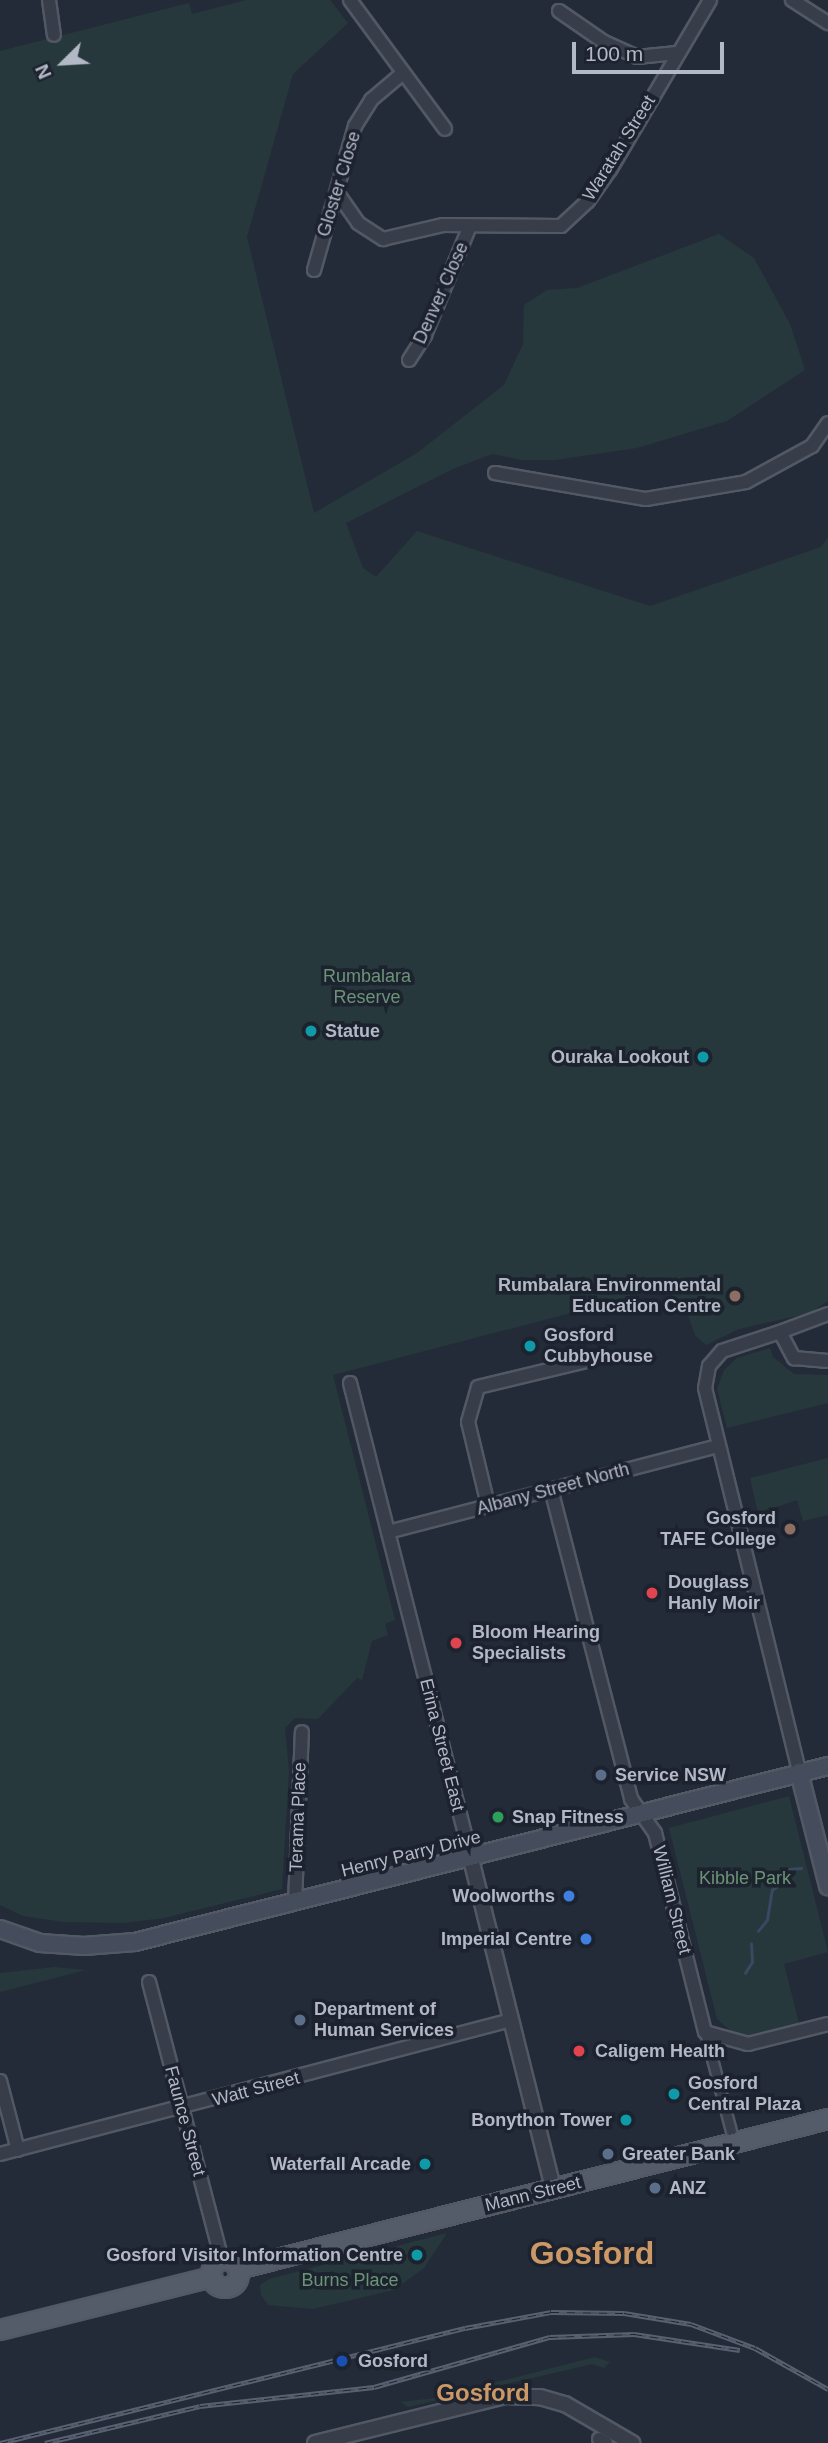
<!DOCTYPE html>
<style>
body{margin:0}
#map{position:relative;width:828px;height:2443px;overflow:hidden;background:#232b39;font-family:Arial,sans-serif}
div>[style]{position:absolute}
.green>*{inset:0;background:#26383b}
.stream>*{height:2.5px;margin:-1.25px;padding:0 1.25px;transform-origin:1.25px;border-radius:1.25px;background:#3a4861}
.roads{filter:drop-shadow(2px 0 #525864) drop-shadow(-2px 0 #525864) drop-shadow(0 2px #525864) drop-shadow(0 -2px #525864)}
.pedestrian>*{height:9px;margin:-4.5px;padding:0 4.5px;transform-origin:4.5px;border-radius:4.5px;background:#373d49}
.minor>*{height:12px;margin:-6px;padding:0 6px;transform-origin:6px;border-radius:6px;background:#373d49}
.tertiary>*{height:14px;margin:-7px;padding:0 7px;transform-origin:7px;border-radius:7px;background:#373d49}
.secondary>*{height:16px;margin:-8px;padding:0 8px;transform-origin:8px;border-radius:8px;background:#454c5c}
.primary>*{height:18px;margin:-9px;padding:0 9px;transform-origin:9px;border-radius:9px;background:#555c69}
.primary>.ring{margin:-9px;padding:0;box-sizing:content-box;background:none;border:18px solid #555c69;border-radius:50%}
.rail>*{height:5px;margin-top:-2.5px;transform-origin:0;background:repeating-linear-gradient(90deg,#1c222e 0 8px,#596170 0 16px);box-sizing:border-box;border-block:2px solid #596170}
.dots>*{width:19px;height:19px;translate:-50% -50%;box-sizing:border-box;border:4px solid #1c222e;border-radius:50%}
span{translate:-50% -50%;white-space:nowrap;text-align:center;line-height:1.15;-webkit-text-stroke:7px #1c222e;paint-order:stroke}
.street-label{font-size:18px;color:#b2b8c5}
.park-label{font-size:18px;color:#6b9477}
.poi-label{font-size:18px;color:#b2b8c5;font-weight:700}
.left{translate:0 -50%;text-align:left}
.right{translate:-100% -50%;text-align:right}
.district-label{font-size:24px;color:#c96;font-weight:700}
.town-label{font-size:32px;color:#c96;font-weight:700}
.north{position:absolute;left:28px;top:28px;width:70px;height:70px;-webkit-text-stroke:5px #1c222e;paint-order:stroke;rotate:246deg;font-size:19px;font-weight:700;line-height:28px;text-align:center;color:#b2b8c5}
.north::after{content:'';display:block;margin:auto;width:24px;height:32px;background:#b2b8c5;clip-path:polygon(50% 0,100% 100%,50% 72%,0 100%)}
.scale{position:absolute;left:572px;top:42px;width:152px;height:32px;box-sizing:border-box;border:4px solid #b2b8c5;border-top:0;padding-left:9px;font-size:21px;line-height:24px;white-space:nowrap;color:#b2b8c5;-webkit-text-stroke:5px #1c222e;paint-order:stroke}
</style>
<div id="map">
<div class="green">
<div style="clip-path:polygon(246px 0,330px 0,348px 23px,293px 74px,247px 237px,314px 513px,417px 453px,504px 385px,523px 344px,524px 305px,547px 290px,577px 288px,719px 234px,754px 258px,790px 324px,805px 370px,727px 421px,637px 448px,555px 460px,522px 460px,492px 454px,453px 469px,346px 523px,363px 568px,376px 577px,417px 531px,650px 606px,821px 547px,828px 537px,828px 1301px,810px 1313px,739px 1329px,706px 1345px,695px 1335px,684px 1304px,663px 1289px,333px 1375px,395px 1620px,385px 1624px,388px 1635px,372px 1641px,362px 1680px,357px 1678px,318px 1719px,295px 1718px,285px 1728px,289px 1771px,282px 1889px,164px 1918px,124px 1923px,63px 1922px,23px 1916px,0 1905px,0 51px,189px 3px,192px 14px)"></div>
<div style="clip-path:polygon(770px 1348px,773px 1357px,794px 1374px,828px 1375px,828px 1403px,727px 1428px,717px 1389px,724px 1370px,737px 1358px)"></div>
<div style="clip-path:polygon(828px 1458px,828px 1515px,803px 1521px,797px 1500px,758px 1513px,750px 1478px)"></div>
<div style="clip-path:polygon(789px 1796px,828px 1952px,784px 1964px,800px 2027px,751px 2042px,739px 2038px,717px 2019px,669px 1828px)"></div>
<div style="clip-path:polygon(55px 1967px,86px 1970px,0 1992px,0 1973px)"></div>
<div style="clip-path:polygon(447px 2233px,424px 2268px,394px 2290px,313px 2309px,268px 2305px,261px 2295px,260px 2285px,269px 2279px)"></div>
<div style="clip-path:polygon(595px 2357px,610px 2362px,604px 2368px,592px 2364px,408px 2407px,400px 2402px,435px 2398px)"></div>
</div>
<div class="stream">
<div style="left:758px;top:1931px;width:14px;rotate:-51deg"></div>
<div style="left:767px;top:1920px;width:30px;rotate:-81deg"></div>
<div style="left:772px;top:1890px;width:18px;rotate:-38deg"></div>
<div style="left:786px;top:1879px;width:10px;rotate:-73deg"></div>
<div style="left:789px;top:1869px;width:12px;rotate:-5deg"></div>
<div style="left:745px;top:1973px;width:13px;rotate:-58deg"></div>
<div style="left:752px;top:1962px;width:18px;rotate:-93deg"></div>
</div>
<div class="roads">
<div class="pedestrian">
<div style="left:705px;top:2032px;width:102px;rotate:75.3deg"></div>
</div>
<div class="minor">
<div style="left:49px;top:0;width:35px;rotate:82deg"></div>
<div style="left:350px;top:0;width:160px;rotate:53.6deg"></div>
<div style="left:792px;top:0;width:43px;rotate:32.6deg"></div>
<div style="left:559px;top:11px;width:55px;rotate:34.6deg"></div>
<div style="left:604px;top:42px;width:36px;rotate:24deg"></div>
<div style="left:637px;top:57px;width:40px;rotate:-5.7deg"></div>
<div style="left:338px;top:194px;width:35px;rotate:55deg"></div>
<div style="left:358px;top:223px;width:30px;rotate:33deg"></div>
<div style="left:383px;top:239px;width:62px;rotate:-13.1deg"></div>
<div style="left:443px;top:225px;width:118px;rotate:0.5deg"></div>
<div style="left:561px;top:226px;width:37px;rotate:-43deg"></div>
<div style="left:588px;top:201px;width:38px;rotate:-55deg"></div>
<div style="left:610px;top:170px;width:197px;rotate:-59.5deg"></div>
<div style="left:314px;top:270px;width:150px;rotate:-74.1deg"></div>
<div style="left:355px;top:126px;width:31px;rotate:-58deg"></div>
<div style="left:371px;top:100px;width:42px;rotate:-40.2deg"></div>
<div style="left:409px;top:360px;width:30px;rotate:-57deg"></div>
<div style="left:425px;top:335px;width:118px;rotate:-67.6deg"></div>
<div style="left:495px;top:473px;width:153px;rotate:9.8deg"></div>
<div style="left:646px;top:499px;width:101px;rotate:-9.6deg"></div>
<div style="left:746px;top:482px;width:75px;rotate:-28.6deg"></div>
<div style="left:812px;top:446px;width:28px;rotate:-55deg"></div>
<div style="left:828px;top:1314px;width:51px;rotate:159.4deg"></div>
<div style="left:780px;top:1332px;width:30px;rotate:62deg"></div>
<div style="left:794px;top:1358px;width:34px;rotate:5deg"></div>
<div style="left:780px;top:1332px;width:61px;rotate:161.9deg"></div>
<div style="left:722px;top:1351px;width:20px;rotate:131deg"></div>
<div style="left:709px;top:1366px;width:22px;rotate:100deg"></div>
<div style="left:705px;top:1388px;width:395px;rotate:76.2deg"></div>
<div style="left:350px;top:1383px;width:491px;rotate:75.7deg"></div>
<div style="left:551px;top:1489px;width:320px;rotate:75.5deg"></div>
<div style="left:631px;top:1799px;width:42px;rotate:54.8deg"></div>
<div style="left:655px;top:1833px;width:205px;rotate:75.9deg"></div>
<div style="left:705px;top:2032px;width:45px;rotate:15.6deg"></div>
<div style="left:748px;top:2044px;width:82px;rotate:-14deg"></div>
<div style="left:488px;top:1505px;width:85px;rotate:-103.5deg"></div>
<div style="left:468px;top:1422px;width:36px;rotate:-74deg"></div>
<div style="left:478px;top:1387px;width:111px;rotate:-13.5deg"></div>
<div style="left:388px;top:1532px;width:341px;rotate:-14.6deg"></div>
<div style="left:295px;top:1903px;width:171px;rotate:-87.7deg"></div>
<div style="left:149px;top:1982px;width:287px;rotate:75.3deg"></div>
<div style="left:0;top:2081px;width:71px;rotate:75.4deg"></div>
<div style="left:0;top:2154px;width:528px;rotate:-14.69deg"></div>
<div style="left:599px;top:2439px;width:8px;rotate:30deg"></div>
</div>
<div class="tertiary">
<div style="left:471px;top:1859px;width:340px;rotate:76deg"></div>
<div style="left:315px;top:2443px;width:196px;rotate:-13.9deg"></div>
<div style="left:505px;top:2396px;width:35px;rotate:2deg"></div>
<div style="left:540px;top:2397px;width:26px;rotate:16deg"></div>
<div style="left:565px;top:2404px;width:78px;rotate:30.2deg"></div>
</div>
<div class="secondary">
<div style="left:799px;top:1772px;width:118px;rotate:75.7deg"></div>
<div style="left:0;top:1929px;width:42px;rotate:19.3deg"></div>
<div style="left:40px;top:1943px;width:44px;rotate:3.9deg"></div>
<div style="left:84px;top:1946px;width:51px;rotate:-4.5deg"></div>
<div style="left:135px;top:1942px;width:715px;rotate:-14.25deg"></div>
</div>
<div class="primary">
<div class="ring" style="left:211px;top:2260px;width:10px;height:10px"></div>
<div style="left:238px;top:2269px;width:609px;rotate:-14.26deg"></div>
<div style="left:0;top:2330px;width:219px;rotate:-14deg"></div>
</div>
</div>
<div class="rail">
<div style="left:0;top:2443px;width:479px;rotate:-13.9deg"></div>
<div style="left:465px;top:2328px;width:87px;rotate:-10.5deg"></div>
<div style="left:551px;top:2312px;width:73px;rotate:0.8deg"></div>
<div style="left:624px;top:2313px;width:68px;rotate:9.3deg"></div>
<div style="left:691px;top:2324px;width:68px;rotate:20.6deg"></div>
<div style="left:755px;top:2348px;width:84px;rotate:29.3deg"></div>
<div style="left:45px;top:2443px;width:159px;rotate:-13.4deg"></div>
<div style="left:200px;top:2406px;width:175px;rotate:-6.2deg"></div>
<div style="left:374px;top:2387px;width:183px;rotate:-15.9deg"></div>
<div style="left:550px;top:2337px;width:84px;rotate:-2deg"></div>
<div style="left:634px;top:2334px;width:107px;rotate:8.6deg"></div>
</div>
<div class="dots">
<div style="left:311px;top:1031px;background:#0f9aa8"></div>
<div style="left:703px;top:1057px;background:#0f9aa8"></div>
<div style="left:735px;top:1296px;background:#8d6e63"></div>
<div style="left:530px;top:1346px;background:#0f9aa8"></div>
<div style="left:790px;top:1529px;background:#8d6e63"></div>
<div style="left:652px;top:1593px;background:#e0444e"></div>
<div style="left:456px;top:1643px;background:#e0444e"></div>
<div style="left:601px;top:1775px;background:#5c6f8a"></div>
<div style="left:498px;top:1817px;background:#2e9e5b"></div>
<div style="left:569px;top:1896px;background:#3f7fe0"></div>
<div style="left:586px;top:1939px;background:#3f7fe0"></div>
<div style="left:300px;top:2020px;background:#5c6f8a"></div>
<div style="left:579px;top:2051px;background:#e0444e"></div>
<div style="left:674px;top:2094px;background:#0f9aa8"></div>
<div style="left:626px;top:2120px;background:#0f9aa8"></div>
<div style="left:608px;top:2154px;background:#5c6f8a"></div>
<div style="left:425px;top:2164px;background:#0f9aa8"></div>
<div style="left:655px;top:2188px;background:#5c6f8a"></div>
<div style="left:417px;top:2255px;background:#0f9aa8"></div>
<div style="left:342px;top:2361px;background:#1a4fb4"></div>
</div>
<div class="street-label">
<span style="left:619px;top:148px;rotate:-58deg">Waratah Street</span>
<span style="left:339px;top:184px;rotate:-73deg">Gloster Close</span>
<span style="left:441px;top:293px;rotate:-66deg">Denver Close</span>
<span style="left:553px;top:1489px;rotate:-15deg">Albany Street North</span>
<span style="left:442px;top:1745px;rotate:76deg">Erina Street East</span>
<span style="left:298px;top:1817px;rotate:-88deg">Terama Place</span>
<span style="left:411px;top:1854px;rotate:-14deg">Henry Parry Drive</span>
<span style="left:672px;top:1900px;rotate:76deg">William Street</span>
<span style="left:256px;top:2089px;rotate:-15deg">Watt Street</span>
<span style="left:185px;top:2121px;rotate:75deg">Faunce Street</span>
<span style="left:533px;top:2194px;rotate:-14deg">Mann Street</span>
</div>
<div class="park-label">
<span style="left:367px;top:987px">Rumbalara<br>Reserve</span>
<span style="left:745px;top:1878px">Kibble Park</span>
<span style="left:350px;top:2280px">Burns Place</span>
</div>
<div class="poi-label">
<span class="left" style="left:325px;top:1031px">Statue</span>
<span class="right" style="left:689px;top:1057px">Ouraka Lookout</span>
<span class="right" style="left:721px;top:1296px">Rumbalara Environmental<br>Education Centre</span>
<span class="left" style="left:544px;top:1346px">Gosford<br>Cubbyhouse</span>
<span class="right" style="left:776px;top:1529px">Gosford<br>TAFE College</span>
<span class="left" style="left:668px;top:1593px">Douglass<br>Hanly Moir</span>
<span class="left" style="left:472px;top:1643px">Bloom Hearing<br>Specialists</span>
<span class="left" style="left:615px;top:1775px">Service NSW</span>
<span class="left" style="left:512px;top:1817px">Snap Fitness</span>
<span class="right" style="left:555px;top:1896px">Woolworths</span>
<span class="right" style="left:572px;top:1939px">Imperial Centre</span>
<span class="left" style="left:314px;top:2020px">Department of<br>Human Services</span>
<span class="left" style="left:595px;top:2051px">Caligem Health</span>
<span class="left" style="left:688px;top:2094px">Gosford<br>Central Plaza</span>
<span class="right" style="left:612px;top:2120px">Bonython Tower</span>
<span class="left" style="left:622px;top:2154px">Greater Bank</span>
<span class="right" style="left:411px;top:2164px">Waterfall Arcade</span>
<span class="left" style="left:669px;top:2188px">ANZ</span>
<span class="right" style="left:403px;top:2255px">Gosford Visitor Information Centre</span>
<span class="left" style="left:358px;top:2361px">Gosford</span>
</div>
<div class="district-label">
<span style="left:483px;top:2393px">Gosford</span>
</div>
<div class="town-label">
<span style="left:592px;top:2253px">Gosford</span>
</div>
<div class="north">N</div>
<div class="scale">100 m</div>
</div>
